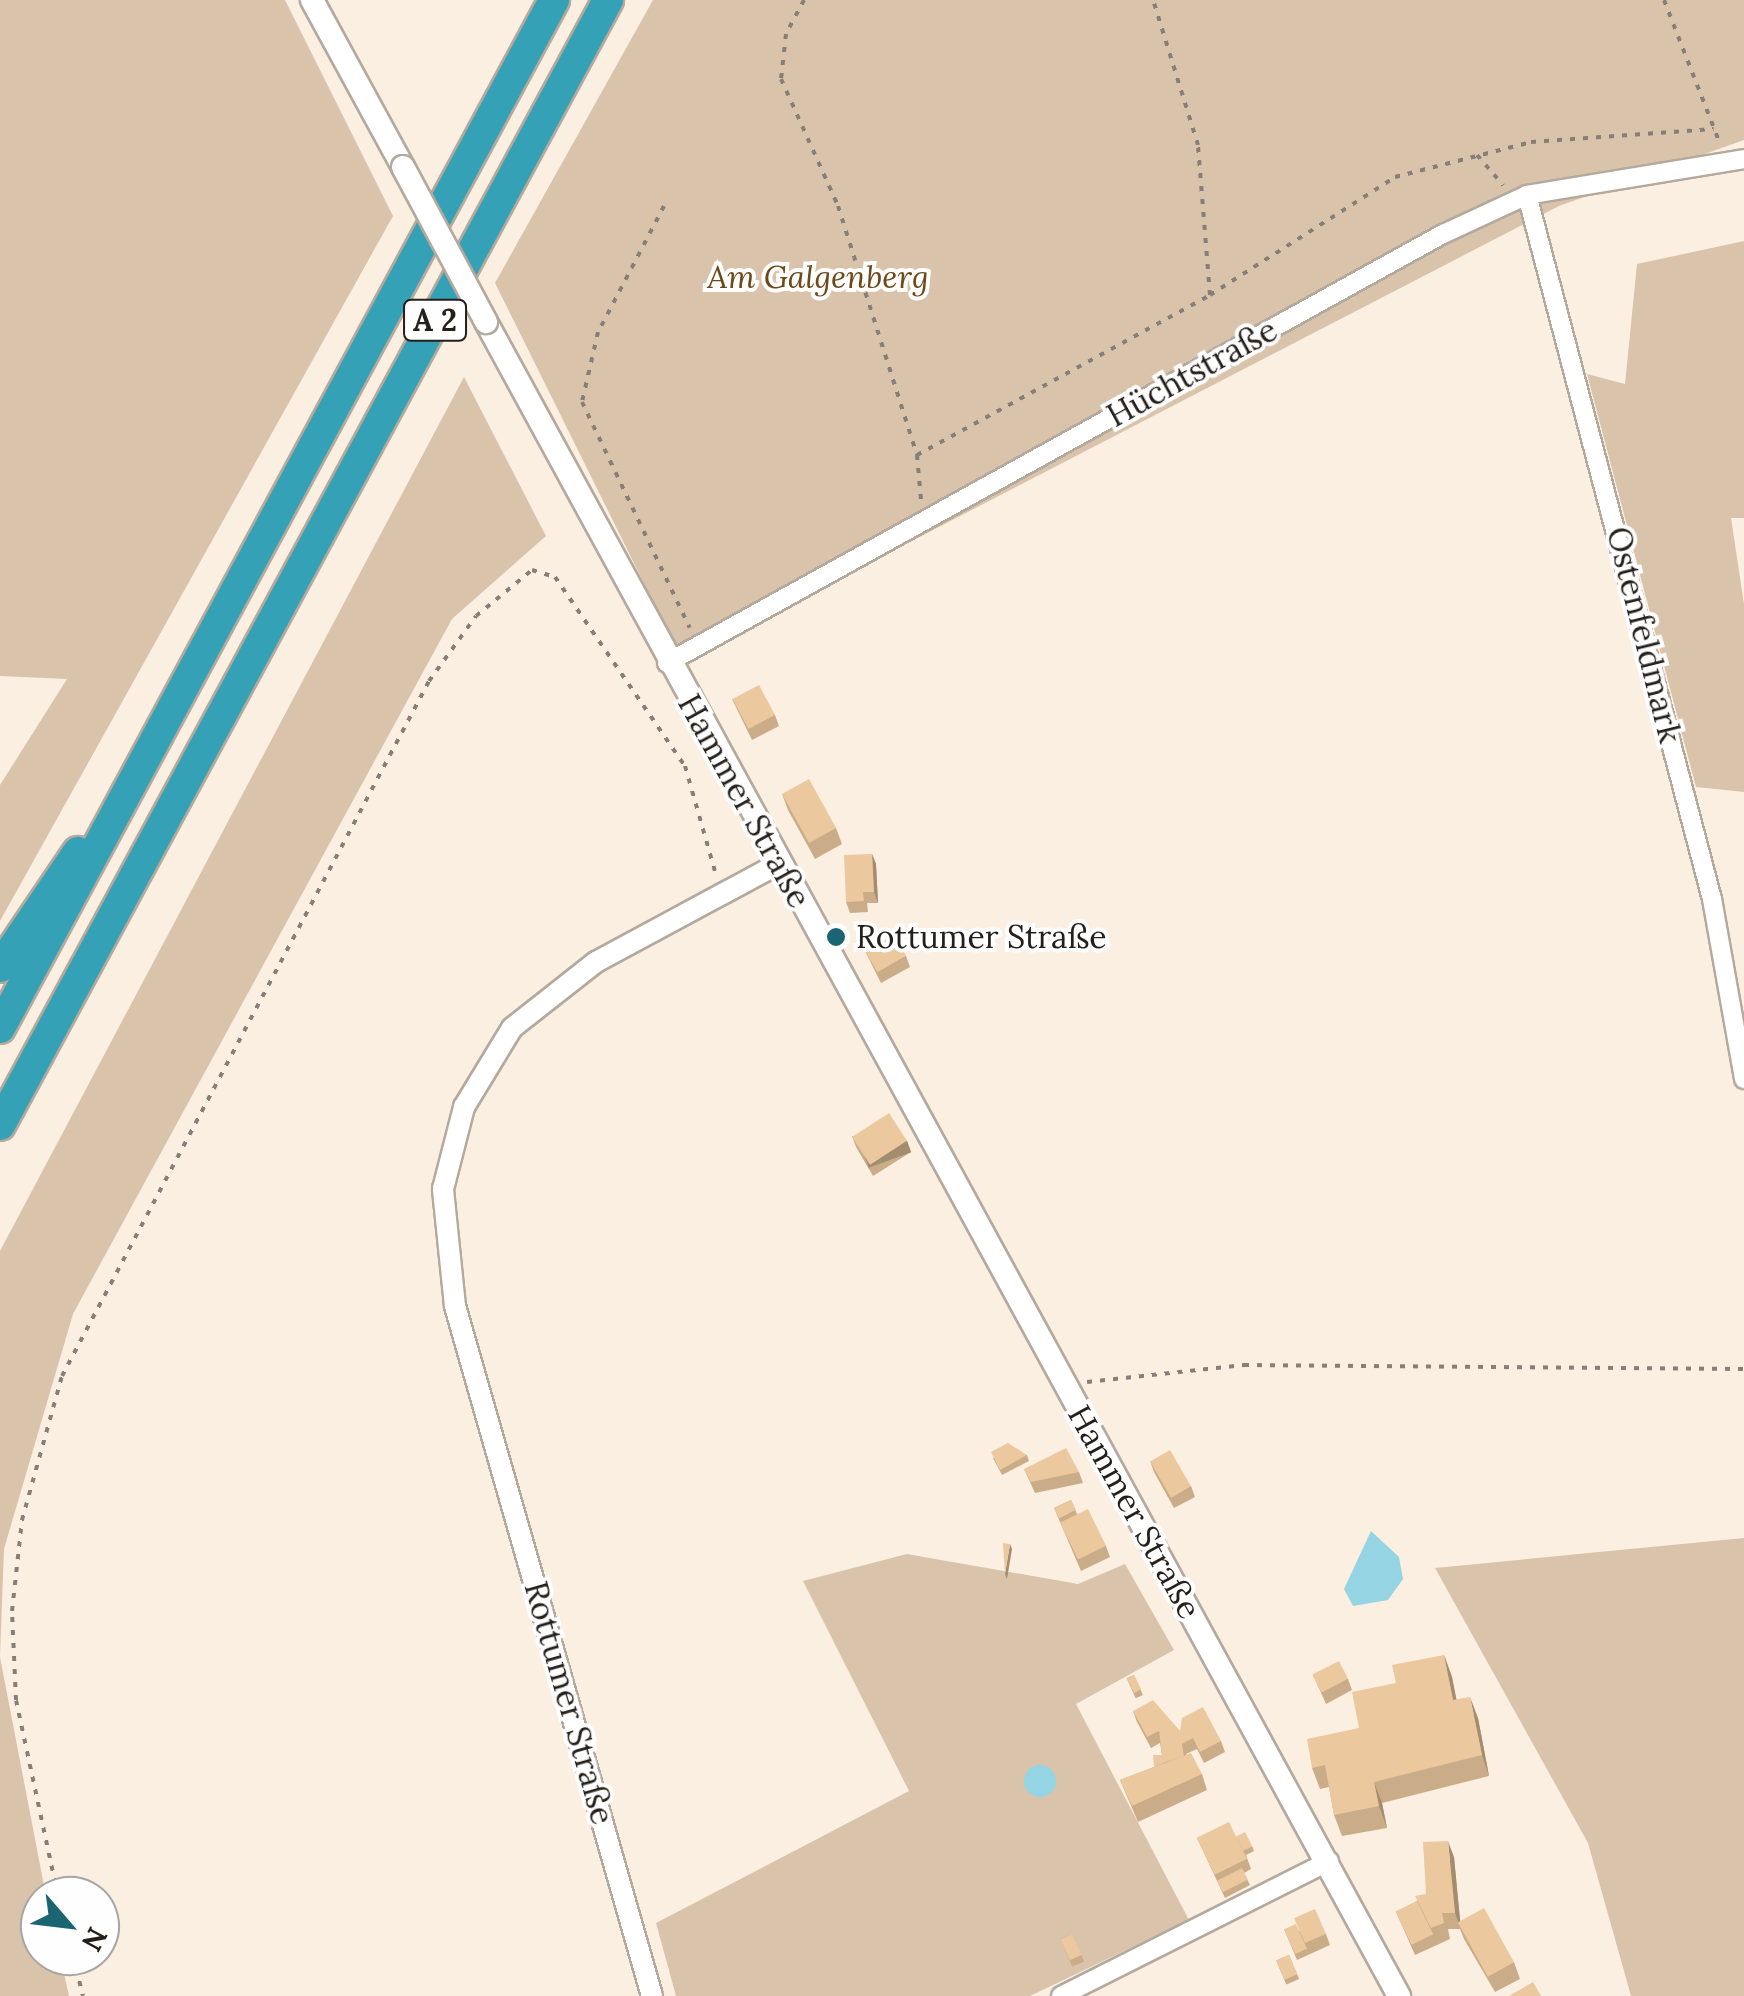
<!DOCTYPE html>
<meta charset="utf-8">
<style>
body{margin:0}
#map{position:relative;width:1744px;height:1996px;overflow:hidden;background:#fbefe2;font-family:Lora,serif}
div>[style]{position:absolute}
.green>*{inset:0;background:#d9c4ab}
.water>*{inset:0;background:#94d4e3}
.round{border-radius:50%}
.path>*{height:4px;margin-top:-2px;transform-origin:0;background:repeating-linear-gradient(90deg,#877f77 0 5px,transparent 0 13px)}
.roads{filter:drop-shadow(2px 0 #b4a99d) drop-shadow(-2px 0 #b4a99d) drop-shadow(0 2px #b4a99d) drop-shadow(0 -2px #b4a99d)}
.minor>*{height:18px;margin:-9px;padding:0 9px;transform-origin:9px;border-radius:9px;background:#fff}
.tertiary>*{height:20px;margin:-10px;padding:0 10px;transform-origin:10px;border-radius:10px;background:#fff}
.secondary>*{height:22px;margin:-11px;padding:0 11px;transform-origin:11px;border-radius:11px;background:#fff}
.motorway>*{height:30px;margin:-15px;padding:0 15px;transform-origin:15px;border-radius:15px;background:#34a1b6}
.bridges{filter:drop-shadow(2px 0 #b4a99d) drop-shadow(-2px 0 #b4a99d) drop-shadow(0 2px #b4a99d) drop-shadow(0 -2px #b4a99d)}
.secondary-bridge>*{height:22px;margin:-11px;padding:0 11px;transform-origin:11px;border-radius:11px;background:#fff}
.wall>*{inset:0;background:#caac88;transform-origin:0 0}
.shaded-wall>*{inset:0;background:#a48c6f;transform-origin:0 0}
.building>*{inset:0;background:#ebc89e;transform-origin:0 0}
.dots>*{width:28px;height:28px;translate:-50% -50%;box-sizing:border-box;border:5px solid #fefefe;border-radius:50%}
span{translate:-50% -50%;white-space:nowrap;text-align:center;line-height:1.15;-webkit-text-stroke:8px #fefefe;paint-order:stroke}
.shield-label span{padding:2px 8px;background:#fefefe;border:2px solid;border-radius:8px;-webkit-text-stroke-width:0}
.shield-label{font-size:30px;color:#241f1a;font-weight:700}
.park-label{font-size:32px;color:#6d4919;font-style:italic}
.street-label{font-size:32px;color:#241f1a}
.poi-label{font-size:32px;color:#241f1a}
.left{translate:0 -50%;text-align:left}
.north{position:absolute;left:20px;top:1876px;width:100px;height:100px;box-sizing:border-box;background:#fefefe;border:2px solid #a7a5a3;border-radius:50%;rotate:118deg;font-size:28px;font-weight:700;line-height:40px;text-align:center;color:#241f1a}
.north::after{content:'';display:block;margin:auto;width:35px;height:45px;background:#1b6472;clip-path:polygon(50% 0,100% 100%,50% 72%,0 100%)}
</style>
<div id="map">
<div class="green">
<div style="clip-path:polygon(0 0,285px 0,393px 216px,0 921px,0 785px,67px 679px,0 676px)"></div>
<div style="clip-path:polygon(653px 0,1744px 0,1744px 140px,1559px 206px,682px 660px,495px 283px)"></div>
<div style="clip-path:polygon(1744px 241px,1744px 518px,1731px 518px,1744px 604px,1744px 792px,1696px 787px,1587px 374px,1625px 384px,1637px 264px)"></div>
<div style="clip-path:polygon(464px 377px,546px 536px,452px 619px,73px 1314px,4px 1549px,0 1656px,0 1251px)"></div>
<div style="clip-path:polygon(1744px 1538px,1744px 1996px,1631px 1996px,1588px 1843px,1435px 1568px)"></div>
<div style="clip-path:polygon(907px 1554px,1078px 1584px,1125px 1564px,1174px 1650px,1076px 1704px,1189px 1920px,1030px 1996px,676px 1996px,656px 1923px,909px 1791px,803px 1581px)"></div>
<div style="clip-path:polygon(0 1657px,46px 1896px,40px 1956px,60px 1956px,69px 1996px,0 1996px)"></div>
</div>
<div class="water">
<div style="clip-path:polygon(1371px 1531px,1399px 1557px,1403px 1579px,1388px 1600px,1353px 1606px,1344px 1589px)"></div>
<div class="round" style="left:1024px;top:1765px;width:32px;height:32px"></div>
</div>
<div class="path">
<div style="left:804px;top:0;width:38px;rotate:118deg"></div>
<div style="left:786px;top:34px;width:45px;rotate:96.3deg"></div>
<div style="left:781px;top:79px;width:139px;rotate:65.8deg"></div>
<div style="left:838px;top:206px;width:261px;rotate:72.4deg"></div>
<div style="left:917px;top:455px;width:334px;rotate:-28.6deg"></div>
<div style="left:1210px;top:295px;width:150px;rotate:-94.6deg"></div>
<div style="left:1198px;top:145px;width:152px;rotate:-107.2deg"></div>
<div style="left:1664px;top:0;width:155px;rotate:68.7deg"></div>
<div style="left:1477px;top:155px;width:40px;rotate:49deg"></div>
<div style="left:664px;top:206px;width:142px;rotate:117.6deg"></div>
<div style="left:598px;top:332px;width:72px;rotate:102.9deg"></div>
<div style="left:582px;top:402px;width:250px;rotate:64.5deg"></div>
<div style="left:1210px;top:295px;width:219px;rotate:-32.5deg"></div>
<div style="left:1395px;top:177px;width:140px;rotate:-14.4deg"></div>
<div style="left:1531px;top:142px;width:183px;rotate:-4.1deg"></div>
<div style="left:917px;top:455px;width:45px;rotate:84.9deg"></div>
<div style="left:1087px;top:1382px;width:158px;rotate:-6.2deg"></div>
<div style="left:1244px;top:1365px;width:500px;rotate:0.46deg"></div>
<div style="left:58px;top:1896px;width:200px;rotate:-102.1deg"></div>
<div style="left:16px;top:1700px;width:89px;rotate:-92.6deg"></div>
<div style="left:12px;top:1611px;width:92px;rotate:-83.7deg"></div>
<div style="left:22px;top:1520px;width:149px;rotate:-74.5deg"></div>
<div style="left:62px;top:1376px;width:786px;rotate:-62.16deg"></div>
<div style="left:429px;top:681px;width:80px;rotate:-54.1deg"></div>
<div style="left:476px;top:616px;width:72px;rotate:-39.4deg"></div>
<div style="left:532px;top:570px;width:24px;rotate:17deg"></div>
<div style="left:555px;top:577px;width:229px;rotate:55.5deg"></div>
<div style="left:685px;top:766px;width:113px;rotate:74.1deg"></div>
<div style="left:73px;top:1956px;width:41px;rotate:76deg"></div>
</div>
<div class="roads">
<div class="minor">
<div style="left:1527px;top:195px;width:728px;rotate:75.28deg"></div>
<div style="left:1712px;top:899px;width:183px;rotate:79.9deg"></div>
<div style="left:667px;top:663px;width:887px;rotate:-28.94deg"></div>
<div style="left:1443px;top:234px;width:93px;rotate:-24.9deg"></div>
<div style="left:1527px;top:195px;width:220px;rotate:-9.4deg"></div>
<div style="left:1061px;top:1996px;width:300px;rotate:-26.7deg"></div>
</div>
<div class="tertiary">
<div style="left:652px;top:1996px;width:718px;rotate:-105.93deg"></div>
<div style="left:455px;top:1306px;width:118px;rotate:-95.9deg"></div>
<div style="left:443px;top:1189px;width:85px;rotate:-75.6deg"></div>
<div style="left:464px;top:1107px;width:92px;rotate:-58.7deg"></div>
<div style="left:512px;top:1028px;width:107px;rotate:-38.2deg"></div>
<div style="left:596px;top:962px;width:209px;rotate:-28.3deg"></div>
</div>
<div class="secondary">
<div style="left:312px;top:0;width:190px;rotate:61.4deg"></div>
<div style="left:486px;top:322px;width:1907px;rotate:61.39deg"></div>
</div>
<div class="motorway">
<div style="left:0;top:967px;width:139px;rotate:-55.9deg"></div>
<div style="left:0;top:1028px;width:1168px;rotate:-61.68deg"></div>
<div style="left:0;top:1125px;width:1279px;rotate:-61.61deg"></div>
</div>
</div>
<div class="bridges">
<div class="secondary-bridge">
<div style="left:403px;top:167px;width:176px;rotate:61.8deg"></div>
</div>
</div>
<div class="wall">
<div style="clip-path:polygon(732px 699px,775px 715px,779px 726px,752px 740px)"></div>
<div style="clip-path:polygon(782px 794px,836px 828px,842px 844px,815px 859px,788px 810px)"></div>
<div style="clip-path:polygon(872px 854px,876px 864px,878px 903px,867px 903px,868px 912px,850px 913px,846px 902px)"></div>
<div style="clip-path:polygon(865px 951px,906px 956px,910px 967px,881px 983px)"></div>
<div style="clip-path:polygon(852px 1136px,907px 1141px,911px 1152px,873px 1176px,856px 1147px)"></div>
<div style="clip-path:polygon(1027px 1455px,1029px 1461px,1002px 1475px,993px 1458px)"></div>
<div style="clip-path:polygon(1150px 1461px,1191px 1486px,1195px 1497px,1174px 1508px,1154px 1472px)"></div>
<div style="clip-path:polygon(1024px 1469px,1079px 1472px,1083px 1483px,1035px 1493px)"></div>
<div style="clip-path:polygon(1071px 1500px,1077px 1514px,1106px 1546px,1110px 1557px,1081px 1571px,1054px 1508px)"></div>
<div style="clip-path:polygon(1444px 1655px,1452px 1677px,1456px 1700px,1478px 1718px,1489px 1776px,1382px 1803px,1387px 1828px,1342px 1836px,1334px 1815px,1329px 1787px,1320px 1789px,1312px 1768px,1359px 1728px,1396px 1683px)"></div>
<div style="left:1134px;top:1675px;width:22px;height:8px;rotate:66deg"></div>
<div style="clip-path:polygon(1313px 1675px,1348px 1679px,1352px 1690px,1326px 1704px)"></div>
<div style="clip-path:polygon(1133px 1711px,1180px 1731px,1221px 1741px,1225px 1752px,1204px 1763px,1197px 1749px,1186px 1754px,1202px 1774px,1207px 1790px,1138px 1822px,1120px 1780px,1154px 1767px,1162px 1755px,1160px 1743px,1151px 1748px,1137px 1722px)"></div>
<div style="clip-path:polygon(1236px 1837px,1252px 1846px,1254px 1851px,1246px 1855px,1251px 1869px,1244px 1873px,1250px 1885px,1225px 1898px,1197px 1838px)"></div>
<div style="clip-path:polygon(1454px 1857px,1460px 1922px,1514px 1962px,1520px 1979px,1495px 1992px,1464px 1939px,1460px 1929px,1448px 1929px,1450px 1939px,1415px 1955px,1396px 1912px,1417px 1901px,1426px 1894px)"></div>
<div style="clip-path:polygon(1284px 1929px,1326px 1934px,1330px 1945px,1297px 1960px)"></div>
<div style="left:1072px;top:1934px;width:30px;height:13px;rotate:66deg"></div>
<div style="left:1289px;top:1955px;width:26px;height:14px;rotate:67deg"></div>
</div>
<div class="shaded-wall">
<div style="clip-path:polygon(872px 854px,876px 864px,878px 903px,874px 892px)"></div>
<div style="left:907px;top:1141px;width:12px;height:45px;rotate:70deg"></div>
<div style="clip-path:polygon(1010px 1544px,1012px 1549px,1007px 1579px,1005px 1574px)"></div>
<div style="clip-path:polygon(1444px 1655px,1452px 1677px,1461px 1722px,1453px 1700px)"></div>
<div style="clip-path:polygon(1470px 1697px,1478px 1718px,1489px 1776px,1482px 1755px)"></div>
<div style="clip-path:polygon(1374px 1782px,1382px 1803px,1387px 1828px,1379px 1806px)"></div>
<div style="clip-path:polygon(1448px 1841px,1454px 1857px,1461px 1929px,1455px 1913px)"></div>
</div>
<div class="building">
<div style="left:759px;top:685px;width:34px;height:30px;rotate:62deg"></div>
<div style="left:809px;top:779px;width:56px;height:31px;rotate:61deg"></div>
<div style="clip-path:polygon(872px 854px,874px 892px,863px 892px,864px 901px,846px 902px,844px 855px)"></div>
<div style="left:894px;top:935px;width:24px;height:33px;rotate:60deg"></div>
<div style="left:889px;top:1113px;width:33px;height:44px;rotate:57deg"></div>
<div style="clip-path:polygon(1008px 1443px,1027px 1455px,1000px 1470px,991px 1452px)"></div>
<div style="clip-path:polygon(1066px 1448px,1079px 1472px,1031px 1482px,1024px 1469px)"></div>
<div style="left:1170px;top:1450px;width:42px;height:23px;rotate:60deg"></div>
<div style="left:1071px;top:1500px;width:11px;height:19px;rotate:63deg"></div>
<div style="left:1088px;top:1509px;width:41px;height:31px;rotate:64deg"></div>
<div style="clip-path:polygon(1003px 1543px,1010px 1544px,1005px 1574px)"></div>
<div style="clip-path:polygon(1444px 1655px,1453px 1700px,1470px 1697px,1482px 1755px,1374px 1782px,1379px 1806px,1334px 1815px,1325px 1765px,1312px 1768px,1307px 1739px,1359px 1728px,1352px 1692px,1396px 1683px,1392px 1665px)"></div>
<div style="left:1339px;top:1661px;width:20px;height:30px;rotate:63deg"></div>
<div style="left:1134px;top:1675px;width:16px;height:8px;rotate:63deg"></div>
<div style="clip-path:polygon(1153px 1700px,1180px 1731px,1182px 1718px,1203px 1707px,1221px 1741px,1200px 1752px,1193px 1738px,1182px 1744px,1184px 1756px,1163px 1763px,1159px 1731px,1147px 1737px,1133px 1711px)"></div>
<div style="clip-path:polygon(1191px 1753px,1202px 1774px,1132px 1806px,1120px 1780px)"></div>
<div style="clip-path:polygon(1153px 1755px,1162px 1755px,1164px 1763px,1154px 1767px)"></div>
<div style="left:1229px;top:1822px;width:41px;height:36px;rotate:64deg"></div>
<div style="left:1245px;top:1832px;width:16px;height:10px;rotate:63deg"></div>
<div style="clip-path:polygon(1448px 1841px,1455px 1913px,1442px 1913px,1444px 1923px,1431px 1928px,1415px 1896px,1426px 1894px,1423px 1842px)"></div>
<div style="left:1242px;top:1868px;width:13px;height:28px;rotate:63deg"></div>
<div style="left:1417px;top:1901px;width:37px;height:24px;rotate:64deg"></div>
<div style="left:1484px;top:1908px;width:62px;height:30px;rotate:61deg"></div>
<div style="left:1315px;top:1909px;width:27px;height:23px;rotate:66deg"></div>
<div style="left:1296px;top:1924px;width:27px;height:13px;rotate:66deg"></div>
<div style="left:1072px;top:1934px;width:23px;height:13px;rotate:65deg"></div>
<div style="left:1289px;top:1955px;width:21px;height:14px;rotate:67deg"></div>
<div style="clip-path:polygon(1533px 1982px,1541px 1996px,1509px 1996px)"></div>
</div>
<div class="dots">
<div style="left:836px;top:937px;background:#1b6472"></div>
</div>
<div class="shield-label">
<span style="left:435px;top:320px">A 2</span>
</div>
<div class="park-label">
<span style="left:818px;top:277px">Am Galgenberg</span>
</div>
<div class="street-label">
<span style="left:1192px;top:373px;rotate:-29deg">Hüchtstraße</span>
<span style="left:1644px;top:635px;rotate:76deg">Ostenfeldmark</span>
<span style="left:744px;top:801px;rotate:61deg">Hammer Straße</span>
<span style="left:1134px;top:1512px;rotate:61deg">Hammer Straße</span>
<span style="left:569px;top:1703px;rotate:74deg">Rottumer Straße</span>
</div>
<div class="poi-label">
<span class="left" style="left:856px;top:937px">Rottumer Straße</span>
</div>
<div class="north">N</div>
</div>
